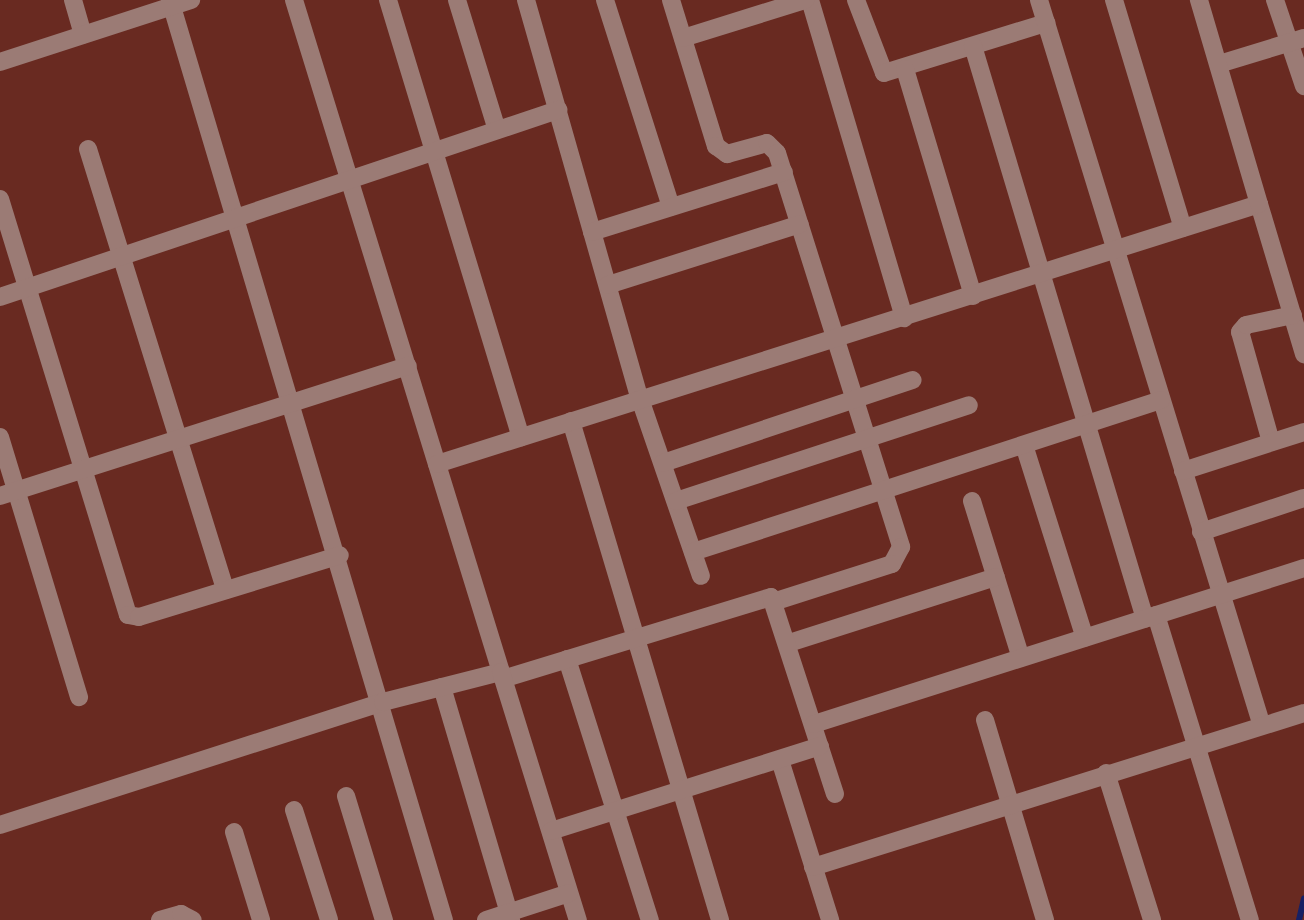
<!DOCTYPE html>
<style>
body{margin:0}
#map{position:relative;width:1304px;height:920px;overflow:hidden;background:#692a21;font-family:"IBM Plex Serif",serif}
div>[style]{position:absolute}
.stream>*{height:6px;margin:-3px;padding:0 3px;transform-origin:3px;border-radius:3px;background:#162064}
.minor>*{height:18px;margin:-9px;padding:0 9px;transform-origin:9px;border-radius:9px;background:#9b7b75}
span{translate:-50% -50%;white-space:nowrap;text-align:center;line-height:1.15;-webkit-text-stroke:5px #3b1e19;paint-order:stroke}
</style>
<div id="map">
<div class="stream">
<div style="left:1299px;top:920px;width:22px;rotate:-77deg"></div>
</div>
<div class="minor">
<div style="left:73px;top:0;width:36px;rotate:74deg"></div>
<div style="left:170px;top:0;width:960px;rotate:73.42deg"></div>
<div style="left:294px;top:0;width:703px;rotate:72.88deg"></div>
<div style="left:388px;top:0;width:457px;rotate:73.1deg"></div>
<div style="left:457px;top:0;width:136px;rotate:72.9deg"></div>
<div style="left:526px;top:0;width:415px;rotate:74.1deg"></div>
<div style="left:640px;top:399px;width:187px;rotate:71deg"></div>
<div style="left:605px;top:0;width:217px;rotate:72.3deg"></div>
<div style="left:671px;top:0;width:153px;rotate:72.9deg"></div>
<div style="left:716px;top:146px;width:14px;rotate:36deg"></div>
<div style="left:727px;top:154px;width:41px;rotate:-15.4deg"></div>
<div style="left:767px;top:143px;width:14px;rotate:45deg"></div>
<div style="left:777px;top:153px;width:413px;rotate:72.5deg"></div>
<div style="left:901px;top:547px;width:19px;rotate:118deg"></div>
<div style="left:892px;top:564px;width:122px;rotate:162.3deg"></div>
<div style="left:810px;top:0;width:332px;rotate:73.5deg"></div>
<div style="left:856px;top:0;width:78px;rotate:69deg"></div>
<div style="left:884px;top:73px;width:170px;rotate:-17.2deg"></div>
<div style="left:1039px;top:0;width:756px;rotate:72.93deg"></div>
<div style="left:1114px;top:0;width:238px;rotate:73.2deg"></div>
<div style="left:1275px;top:0;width:91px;rotate:71.4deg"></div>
<div style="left:683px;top:38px;width:128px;rotate:-17.3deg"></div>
<div style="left:973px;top:46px;width:598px;rotate:73.29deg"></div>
<div style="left:0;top:62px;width:201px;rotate:-18deg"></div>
<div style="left:1219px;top:64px;width:89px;rotate:-17deg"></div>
<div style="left:905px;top:69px;width:237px;rotate:73.3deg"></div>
<div style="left:88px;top:149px;width:462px;rotate:72.7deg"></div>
<div style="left:0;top:199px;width:435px;rotate:72.9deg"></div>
<div style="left:128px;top:615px;width:11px;rotate:10deg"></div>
<div style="left:139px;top:617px;width:210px;rotate:-17.1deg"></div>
<div style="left:1259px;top:204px;width:157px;rotate:73.3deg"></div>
<div style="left:592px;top:232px;width:201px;rotate:-17.4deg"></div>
<div style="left:608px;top:285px;width:201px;rotate:-17.6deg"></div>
<div style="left:0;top:297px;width:589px;rotate:-18.53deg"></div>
<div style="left:571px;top:421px;width:521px;rotate:73.37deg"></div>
<div style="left:0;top:437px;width:272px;rotate:73.1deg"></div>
<div style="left:1271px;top:442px;width:114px;rotate:-105.7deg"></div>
<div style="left:1240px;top:332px;width:9px;rotate:-49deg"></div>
<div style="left:1246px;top:325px;width:48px;rotate:-12deg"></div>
<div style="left:1024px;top:445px;width:202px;rotate:72.5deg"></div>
<div style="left:663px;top:463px;width:263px;rotate:-18.4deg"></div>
<div style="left:437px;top:464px;width:862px;rotate:-17.55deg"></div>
<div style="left:1259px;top:204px;width:213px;rotate:-106.4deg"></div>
<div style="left:1183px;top:471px;width:127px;rotate:-17.9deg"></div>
<div style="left:0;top:496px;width:428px;rotate:-17.7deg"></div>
<div style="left:676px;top:501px;width:308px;rotate:-18.1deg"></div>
<div style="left:972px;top:501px;width:164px;rotate:72.7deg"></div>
<div style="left:1201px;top:532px;width:108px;rotate:-18.3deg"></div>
<div style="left:693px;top:552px;width:492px;rotate:-18deg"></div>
<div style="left:1156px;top:615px;width:319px;rotate:72.9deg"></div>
<div style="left:789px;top:643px;width:217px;rotate:-17.7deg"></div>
<div style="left:567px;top:659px;width:274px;rotate:72.4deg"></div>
<div style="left:506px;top:678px;width:277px;rotate:-17deg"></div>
<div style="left:771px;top:597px;width:207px;rotate:72deg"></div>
<div style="left:442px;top:687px;width:243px;rotate:73.5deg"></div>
<div style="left:985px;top:720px;width:209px;rotate:73.3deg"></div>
<div style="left:814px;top:724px;width:514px;rotate:-17.66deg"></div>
<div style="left:780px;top:760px;width:168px;rotate:72.6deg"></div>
<div style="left:1106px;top:773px;width:154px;rotate:72.6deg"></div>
<div style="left:346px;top:796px;width:130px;rotate:73deg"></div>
<div style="left:294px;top:810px;width:115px;rotate:72.3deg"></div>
<div style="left:0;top:825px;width:402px;rotate:-17.8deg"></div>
<div style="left:383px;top:702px;width:122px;rotate:-14.3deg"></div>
<div style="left:501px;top:672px;width:260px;rotate:72.8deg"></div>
<div style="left:551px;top:831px;width:282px;rotate:-17.5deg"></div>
<div style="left:234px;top:832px;width:92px;rotate:72.9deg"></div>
<div style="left:813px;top:867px;width:515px;rotate:-17.41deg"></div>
<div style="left:160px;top:920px;width:22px;rotate:-16deg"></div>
<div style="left:181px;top:914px;width:13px;rotate:27deg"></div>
<div style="left:486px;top:920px;width:87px;rotate:-18deg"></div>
</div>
</div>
